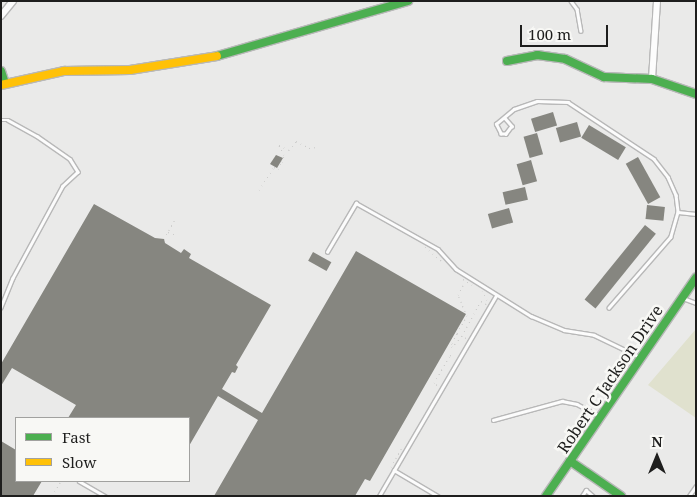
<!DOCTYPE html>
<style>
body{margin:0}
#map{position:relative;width:697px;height:497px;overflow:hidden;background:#eaeae9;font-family:"Noto Serif",serif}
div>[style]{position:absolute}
.green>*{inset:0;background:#e0e1ce}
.building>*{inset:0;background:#868680;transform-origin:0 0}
.path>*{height:1px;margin-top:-0.5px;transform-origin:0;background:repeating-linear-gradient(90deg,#c9c9c8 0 1px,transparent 0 5px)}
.roads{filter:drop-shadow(1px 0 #b8b8b8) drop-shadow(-1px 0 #b8b8b8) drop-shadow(0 1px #b8b8b8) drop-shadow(0 -1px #b8b8b8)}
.lane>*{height:2.5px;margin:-1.25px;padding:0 1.25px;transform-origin:1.25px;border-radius:1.25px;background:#fcfcfc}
.street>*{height:5.5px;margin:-2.75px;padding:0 2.75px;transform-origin:2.75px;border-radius:2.75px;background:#fcfcfc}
.fast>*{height:8px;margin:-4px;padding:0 4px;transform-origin:4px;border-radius:4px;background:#4caf50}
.slow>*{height:8px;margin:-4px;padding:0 4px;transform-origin:4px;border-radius:4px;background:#ffc107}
span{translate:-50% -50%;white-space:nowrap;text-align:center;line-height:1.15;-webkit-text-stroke:5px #f8f8f5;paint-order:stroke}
.street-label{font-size:16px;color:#1e1e1d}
.frame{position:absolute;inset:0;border:2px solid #1e1e1d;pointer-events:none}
.legend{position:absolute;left:15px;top:417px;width:175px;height:65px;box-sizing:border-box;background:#f8f8f5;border:1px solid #a1a19f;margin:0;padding:6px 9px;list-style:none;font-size:15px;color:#1e1e1d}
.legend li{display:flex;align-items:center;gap:10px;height:25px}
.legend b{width:25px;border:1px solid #a1a19f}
.north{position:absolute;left:632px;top:432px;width:50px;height:50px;-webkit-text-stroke:4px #f8f8f5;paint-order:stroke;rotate:0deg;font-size:14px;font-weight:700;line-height:20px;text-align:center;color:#1e1e1d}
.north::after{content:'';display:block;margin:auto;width:18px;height:22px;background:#1e1e1d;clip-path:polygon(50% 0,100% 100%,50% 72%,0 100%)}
.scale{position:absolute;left:520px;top:25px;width:88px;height:22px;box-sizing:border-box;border:2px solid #1e1e1d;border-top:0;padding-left:6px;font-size:15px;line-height:18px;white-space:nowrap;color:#1e1e1d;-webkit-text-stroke:4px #f8f8f5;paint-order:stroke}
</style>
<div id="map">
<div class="green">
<div style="clip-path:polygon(696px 329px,696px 418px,648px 385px)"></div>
</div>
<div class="building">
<div style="left:553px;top:112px;width:14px;height:23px;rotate:73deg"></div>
<div style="left:577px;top:122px;width:15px;height:22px;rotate:74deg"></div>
<div style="left:589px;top:125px;width:43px;height:15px;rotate:31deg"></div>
<div style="left:537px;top:133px;width:22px;height:14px;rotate:74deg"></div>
<div style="clip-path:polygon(276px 155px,283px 158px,277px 168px,270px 164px)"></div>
<div style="left:638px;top:157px;width:46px;height:14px;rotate:61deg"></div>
<div style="left:531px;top:160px;width:22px;height:15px;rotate:74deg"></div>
<div style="left:525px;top:187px;width:13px;height:23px;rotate:77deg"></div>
<div style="clip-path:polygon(94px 204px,155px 238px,164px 239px,165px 243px,181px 253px,184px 249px,191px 254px,189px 258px,271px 305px,236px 365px,238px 367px,235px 373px,232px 372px,222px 389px,262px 413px,356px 251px,466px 314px,370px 481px,365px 479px,355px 496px,214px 496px,258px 420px,218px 396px,189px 446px,189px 418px,68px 418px,76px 405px,12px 368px,1px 386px,1px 364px)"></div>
<div style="left:647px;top:205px;width:18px;height:14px;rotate:6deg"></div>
<div style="left:509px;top:208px;width:15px;height:22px;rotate:74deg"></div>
<div style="left:645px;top:225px;width:14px;height:96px;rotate:39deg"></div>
<div style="left:313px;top:252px;width:21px;height:10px;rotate:29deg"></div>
<div style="clip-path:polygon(1px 441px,16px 450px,16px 481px,42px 481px,33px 496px,1px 496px)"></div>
</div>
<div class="path">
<div style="left:259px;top:190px;width:27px;rotate:-57deg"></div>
<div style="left:274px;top:167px;width:4px;rotate:27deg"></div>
<div style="left:278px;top:169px;width:8px;rotate:-60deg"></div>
<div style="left:282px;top:162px;width:7px;rotate:-74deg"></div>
<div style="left:284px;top:155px;width:11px;rotate:-117deg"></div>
<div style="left:279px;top:145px;width:11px;rotate:27deg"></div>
<div style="left:289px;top:150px;width:11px;rotate:-52deg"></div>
<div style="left:296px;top:141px;width:15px;rotate:28deg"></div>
<div style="left:309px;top:148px;width:8px;rotate:-7deg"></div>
<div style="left:168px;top:232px;width:9px;rotate:21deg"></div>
<div style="left:164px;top:239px;width:23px;rotate:-61deg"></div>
<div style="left:425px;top:247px;width:23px;rotate:40deg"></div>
<div style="left:463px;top:279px;width:13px;rotate:32deg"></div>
<div style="left:457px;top:333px;width:6px;rotate:31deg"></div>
<div style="left:462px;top:336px;width:15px;rotate:132deg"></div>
<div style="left:452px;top:347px;width:3px;rotate:-108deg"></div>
<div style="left:451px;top:344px;width:1px;rotate:-45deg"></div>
<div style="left:452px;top:343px;width:11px;rotate:-63deg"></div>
<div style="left:457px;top:333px;width:20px;rotate:-60deg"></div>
<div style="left:467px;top:316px;width:23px;rotate:-113deg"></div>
<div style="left:458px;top:295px;width:15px;rotate:-62deg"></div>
<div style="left:466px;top:338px;width:4px;rotate:-153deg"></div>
<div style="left:462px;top:336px;width:40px;rotate:-62deg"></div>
<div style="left:481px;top:301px;width:6px;rotate:31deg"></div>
<div style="left:486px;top:304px;width:4px;rotate:-76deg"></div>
<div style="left:487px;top:300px;width:10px;rotate:-119deg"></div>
<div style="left:437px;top:385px;width:4px;rotate:-146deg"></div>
<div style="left:434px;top:383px;width:32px;rotate:-60deg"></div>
<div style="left:450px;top:355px;width:5px;rotate:22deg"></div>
<div style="left:391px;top:467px;width:23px;rotate:-61deg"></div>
<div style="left:52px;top:496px;width:17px;rotate:-59deg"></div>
</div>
<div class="roads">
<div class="lane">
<div style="left:571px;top:1px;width:10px;rotate:53deg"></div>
<div style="left:577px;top:9px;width:22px;rotate:80deg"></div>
<div style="left:505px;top:118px;width:11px;rotate:49deg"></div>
<div style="left:512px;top:126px;width:10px;rotate:127deg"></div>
<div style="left:506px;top:134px;width:5px;rotate:180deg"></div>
<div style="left:501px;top:134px;width:11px;rotate:-117deg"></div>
<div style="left:496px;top:124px;width:23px;rotate:-40deg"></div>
<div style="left:514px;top:109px;width:24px;rotate:-19deg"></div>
<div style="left:537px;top:101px;width:31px;rotate:2deg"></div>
<div style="left:568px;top:102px;width:103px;rotate:33.5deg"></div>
<div style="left:654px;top:159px;width:23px;rotate:52deg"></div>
<div style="left:668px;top:177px;width:20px;rotate:66deg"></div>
<div style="left:676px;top:195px;width:17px;rotate:83deg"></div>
<div style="left:678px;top:212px;width:26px;rotate:106deg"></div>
<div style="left:671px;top:237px;width:94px;rotate:131.1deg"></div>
<div style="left:1px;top:120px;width:7px"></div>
<div style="left:8px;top:120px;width:33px;rotate:29deg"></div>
<div style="left:37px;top:136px;width:40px;rotate:34.9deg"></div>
<div style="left:70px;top:159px;width:15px;rotate:58deg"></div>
<div style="left:78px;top:172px;width:21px;rotate:137deg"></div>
<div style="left:63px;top:186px;width:105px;rotate:118.5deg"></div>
<div style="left:13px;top:278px;width:32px;rotate:112deg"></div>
<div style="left:678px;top:212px;width:18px;rotate:6deg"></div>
<div style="left:327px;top:252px;width:57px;rotate:-59.4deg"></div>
<div style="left:356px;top:203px;width:94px;rotate:29.3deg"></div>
<div style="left:438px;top:249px;width:27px;rotate:48deg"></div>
<div style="left:456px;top:269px;width:89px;rotate:32.1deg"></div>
<div style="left:531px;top:316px;width:36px;rotate:23deg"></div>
<div style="left:564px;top:330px;width:30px;rotate:9deg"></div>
<div style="left:594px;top:335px;width:51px;rotate:25.6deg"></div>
<div style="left:683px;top:298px;width:14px;rotate:21deg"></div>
<div style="left:493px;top:420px;width:72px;rotate:-15.4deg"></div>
<div style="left:562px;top:401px;width:15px;rotate:11deg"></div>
<div style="left:577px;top:404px;width:26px;rotate:28deg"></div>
<div style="left:394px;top:470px;width:51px;rotate:30.6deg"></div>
<div style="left:79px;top:481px;width:30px;rotate:30deg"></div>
<div style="left:379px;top:496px;width:232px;rotate:-59.7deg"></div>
<div style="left:582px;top:496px;width:7px;rotate:-56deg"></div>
<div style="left:586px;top:490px;width:9px;rotate:41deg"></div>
<div style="left:689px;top:496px;width:12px;rotate:-55deg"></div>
</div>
<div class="street">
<div style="left:1px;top:16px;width:19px;rotate:-51deg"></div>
<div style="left:652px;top:79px;width:78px;rotate:-86.3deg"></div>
</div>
<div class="fast">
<div style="left:217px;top:56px;width:199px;rotate:-16.1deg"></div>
<div style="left:507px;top:61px;width:31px;rotate:-11deg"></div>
<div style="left:537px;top:55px;width:28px;rotate:8deg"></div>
<div style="left:565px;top:59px;width:43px;rotate:24.8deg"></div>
<div style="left:604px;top:77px;width:48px;rotate:2.4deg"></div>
<div style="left:652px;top:79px;width:46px;rotate:18.8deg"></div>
<div style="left:1px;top:71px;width:13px;rotate:72deg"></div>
<div style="left:570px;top:461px;width:62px;rotate:34.5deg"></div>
<div style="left:546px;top:496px;width:265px;rotate:-55.5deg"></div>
</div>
<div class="slow">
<div style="left:1px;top:85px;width:65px;rotate:-12.5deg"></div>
<div style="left:64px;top:71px;width:66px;rotate:-0.9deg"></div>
<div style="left:130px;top:70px;width:88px;rotate:-9.1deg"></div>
</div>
</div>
<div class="street-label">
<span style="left:610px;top:379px;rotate:-56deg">Robert C Jackson Drive</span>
</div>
<div class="frame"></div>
<ul class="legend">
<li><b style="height:6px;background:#4caf50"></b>Fast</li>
<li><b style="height:6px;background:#ffc107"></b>Slow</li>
</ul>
<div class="north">N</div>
<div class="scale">100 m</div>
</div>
